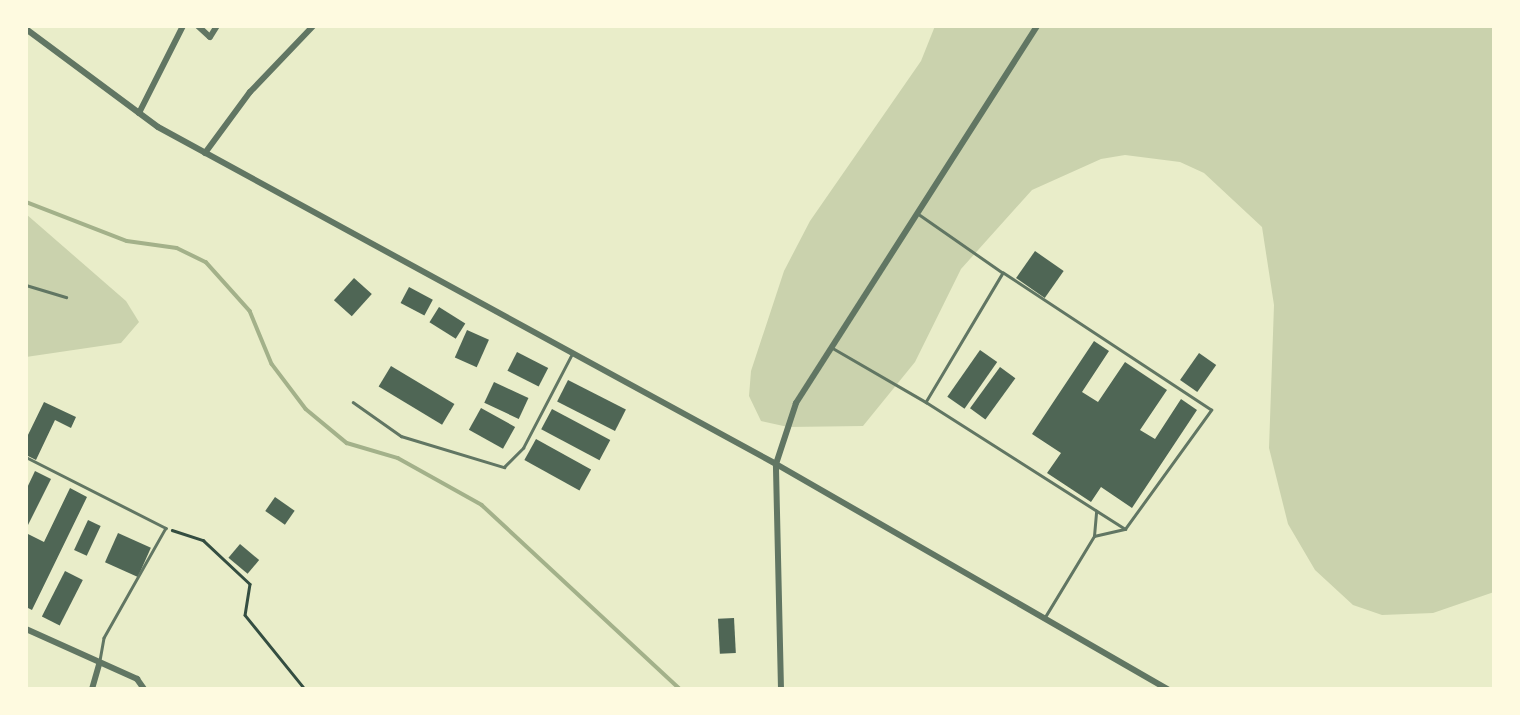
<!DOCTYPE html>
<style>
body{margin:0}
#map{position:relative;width:1520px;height:715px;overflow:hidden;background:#e9edc9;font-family:"DM Sans",sans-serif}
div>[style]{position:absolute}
.green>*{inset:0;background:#cad2ad}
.stream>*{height:3.5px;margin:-1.75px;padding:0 1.75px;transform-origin:1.75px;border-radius:1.75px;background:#a3b18a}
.building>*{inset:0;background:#4f6655;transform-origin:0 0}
.path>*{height:2.5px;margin:-1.25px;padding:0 1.25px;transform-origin:1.25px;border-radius:1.25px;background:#344e41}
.service>*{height:2.5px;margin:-1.25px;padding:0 1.25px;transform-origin:1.25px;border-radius:1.25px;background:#617663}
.minor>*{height:6px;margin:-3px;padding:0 3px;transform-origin:3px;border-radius:3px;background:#617663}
span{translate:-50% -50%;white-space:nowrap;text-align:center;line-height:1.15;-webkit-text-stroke:5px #fefae0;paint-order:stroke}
.frame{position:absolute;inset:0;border:28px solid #fefae0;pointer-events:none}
</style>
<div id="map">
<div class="green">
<div style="clip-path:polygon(935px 26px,1494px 26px,1494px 592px,1433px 613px,1382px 615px,1353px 605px,1315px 570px,1288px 524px,1269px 448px,1274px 305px,1262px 227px,1204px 173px,1180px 162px,1125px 155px,1101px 159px,1032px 190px,961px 269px,915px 362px,863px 426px,788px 427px,761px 421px,749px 396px,751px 371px,784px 271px,810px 221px,921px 61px)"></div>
<div style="clip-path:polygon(26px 214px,126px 301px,139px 322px,121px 343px,26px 357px)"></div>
</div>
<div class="stream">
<div style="left:26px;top:202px;width:108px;rotate:21.1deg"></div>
<div style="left:127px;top:241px;width:50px;rotate:8deg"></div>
<div style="left:177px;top:248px;width:32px;rotate:26deg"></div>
<div style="left:206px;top:262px;width:66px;rotate:48.1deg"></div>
<div style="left:250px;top:311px;width:57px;rotate:67.5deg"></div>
<div style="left:272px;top:364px;width:56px;rotate:52.9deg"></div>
<div style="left:306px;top:409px;width:53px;rotate:39.7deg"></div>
<div style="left:347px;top:443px;width:53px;rotate:16.4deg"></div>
<div style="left:398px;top:458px;width:96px;rotate:29.2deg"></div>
<div style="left:482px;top:505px;width:270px;rotate:42.9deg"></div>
</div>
<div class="building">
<div style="left:1035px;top:251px;width:35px;height:33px;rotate:35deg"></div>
<div style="left:354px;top:278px;width:24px;height:30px;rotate:42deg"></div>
<div style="left:409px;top:287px;width:27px;height:18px;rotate:28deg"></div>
<div style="left:439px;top:307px;width:31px;height:18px;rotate:32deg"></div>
<div style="left:467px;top:330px;width:24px;height:30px;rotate:24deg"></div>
<div style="clip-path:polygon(1094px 341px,1109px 351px,1082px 392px,1098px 402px,1125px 362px,1167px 390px,1140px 430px,1155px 439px,1181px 399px,1197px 410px,1132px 508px,1101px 487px,1091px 502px,1047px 473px,1061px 453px,1032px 434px)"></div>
<div style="left:980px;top:350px;width:21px;height:57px;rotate:35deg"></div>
<div style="left:517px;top:352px;width:35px;height:21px;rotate:27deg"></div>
<div style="left:1199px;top:353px;width:21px;height:33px;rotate:35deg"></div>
<div style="left:391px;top:366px;width:74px;height:24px;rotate:31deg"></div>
<div style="left:1000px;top:367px;width:19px;height:51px;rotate:36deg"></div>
<div style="left:568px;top:380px;width:65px;height:24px;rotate:27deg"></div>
<div style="left:494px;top:382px;width:38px;height:23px;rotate:25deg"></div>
<div style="clip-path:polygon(44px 402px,76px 417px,71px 428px,55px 420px,36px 460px,26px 455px,26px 439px)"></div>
<div style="left:481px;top:408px;width:39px;height:25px;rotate:29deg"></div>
<div style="left:552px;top:409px;width:66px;height:23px;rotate:28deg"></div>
<div style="left:536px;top:439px;width:63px;height:24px;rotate:29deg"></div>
<div style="clip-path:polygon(35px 471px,51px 479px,26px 529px,26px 490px)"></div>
<div style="clip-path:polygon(70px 488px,87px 497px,32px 610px,26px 607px,26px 533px,44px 542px)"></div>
<div style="left:275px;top:497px;width:24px;height:17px;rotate:35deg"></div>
<div style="left:88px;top:520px;width:14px;height:33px;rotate:25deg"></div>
<div style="left:118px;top:533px;width:36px;height:32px;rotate:24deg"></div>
<div style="left:240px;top:544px;width:25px;height:18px;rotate:40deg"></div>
<div style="left:65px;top:571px;width:20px;height:51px;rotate:27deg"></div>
<div style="left:734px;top:618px;width:35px;height:16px;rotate:87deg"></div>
</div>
<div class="path">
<div style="left:172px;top:530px;width:33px;rotate:18deg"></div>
<div style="left:203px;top:540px;width:64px;rotate:43.1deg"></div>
<div style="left:250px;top:584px;width:31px;rotate:99deg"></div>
<div style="left:245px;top:615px;width:95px;rotate:51deg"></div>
</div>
<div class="service">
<div style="left:920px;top:215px;width:101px;rotate:34.9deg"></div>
<div style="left:26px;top:285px;width:42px;rotate:16.7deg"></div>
<div style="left:831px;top:347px;width:110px;rotate:30.1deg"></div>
<div style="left:353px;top:402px;width:59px;rotate:35.3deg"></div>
<div style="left:401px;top:436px;width:108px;rotate:16.8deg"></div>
<div style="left:504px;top:467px;width:27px;rotate:-45deg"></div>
<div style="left:523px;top:448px;width:106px;rotate:-62.5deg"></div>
<div style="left:26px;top:457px;width:157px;rotate:26.9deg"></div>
<div style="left:166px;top:528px;width:126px;rotate:119.4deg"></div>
<div style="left:104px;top:638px;width:23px;rotate:100deg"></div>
<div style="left:1094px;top:536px;width:25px;rotate:-85deg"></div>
<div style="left:1045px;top:617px;width:95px;rotate:-58.8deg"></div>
<div style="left:1094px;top:536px;width:32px;rotate:-13deg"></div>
<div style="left:1125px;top:529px;width:147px;rotate:-54.1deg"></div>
<div style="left:1211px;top:410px;width:249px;rotate:-146.6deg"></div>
<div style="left:1003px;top:273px;width:150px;rotate:120.8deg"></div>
<div style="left:926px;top:402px;width:236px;rotate:32.5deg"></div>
</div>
<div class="minor">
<div style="left:198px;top:26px;width:16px;rotate:43deg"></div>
<div style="left:210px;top:37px;width:13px;rotate:-58deg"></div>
<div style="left:26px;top:29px;width:164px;rotate:36.6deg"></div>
<div style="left:158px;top:127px;width:704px;rotate:28.6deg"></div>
<div style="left:776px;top:464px;width:452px;rotate:29.9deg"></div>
<div style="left:139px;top:113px;width:97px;rotate:-63.2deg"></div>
<div style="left:205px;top:153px;width:76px;rotate:-53.6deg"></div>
<div style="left:250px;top:92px;width:91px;rotate:-46.3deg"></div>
<div style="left:26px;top:629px;width:122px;rotate:24.2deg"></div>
<div style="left:137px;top:679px;width:12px;rotate:55deg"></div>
<div style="left:92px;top:689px;width:26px;rotate:-74deg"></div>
<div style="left:781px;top:689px;width:225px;rotate:-91.3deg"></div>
<div style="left:776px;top:464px;width:64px;rotate:-71.8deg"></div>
<div style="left:796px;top:403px;width:447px;rotate:-57.4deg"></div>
</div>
<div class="frame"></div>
</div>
